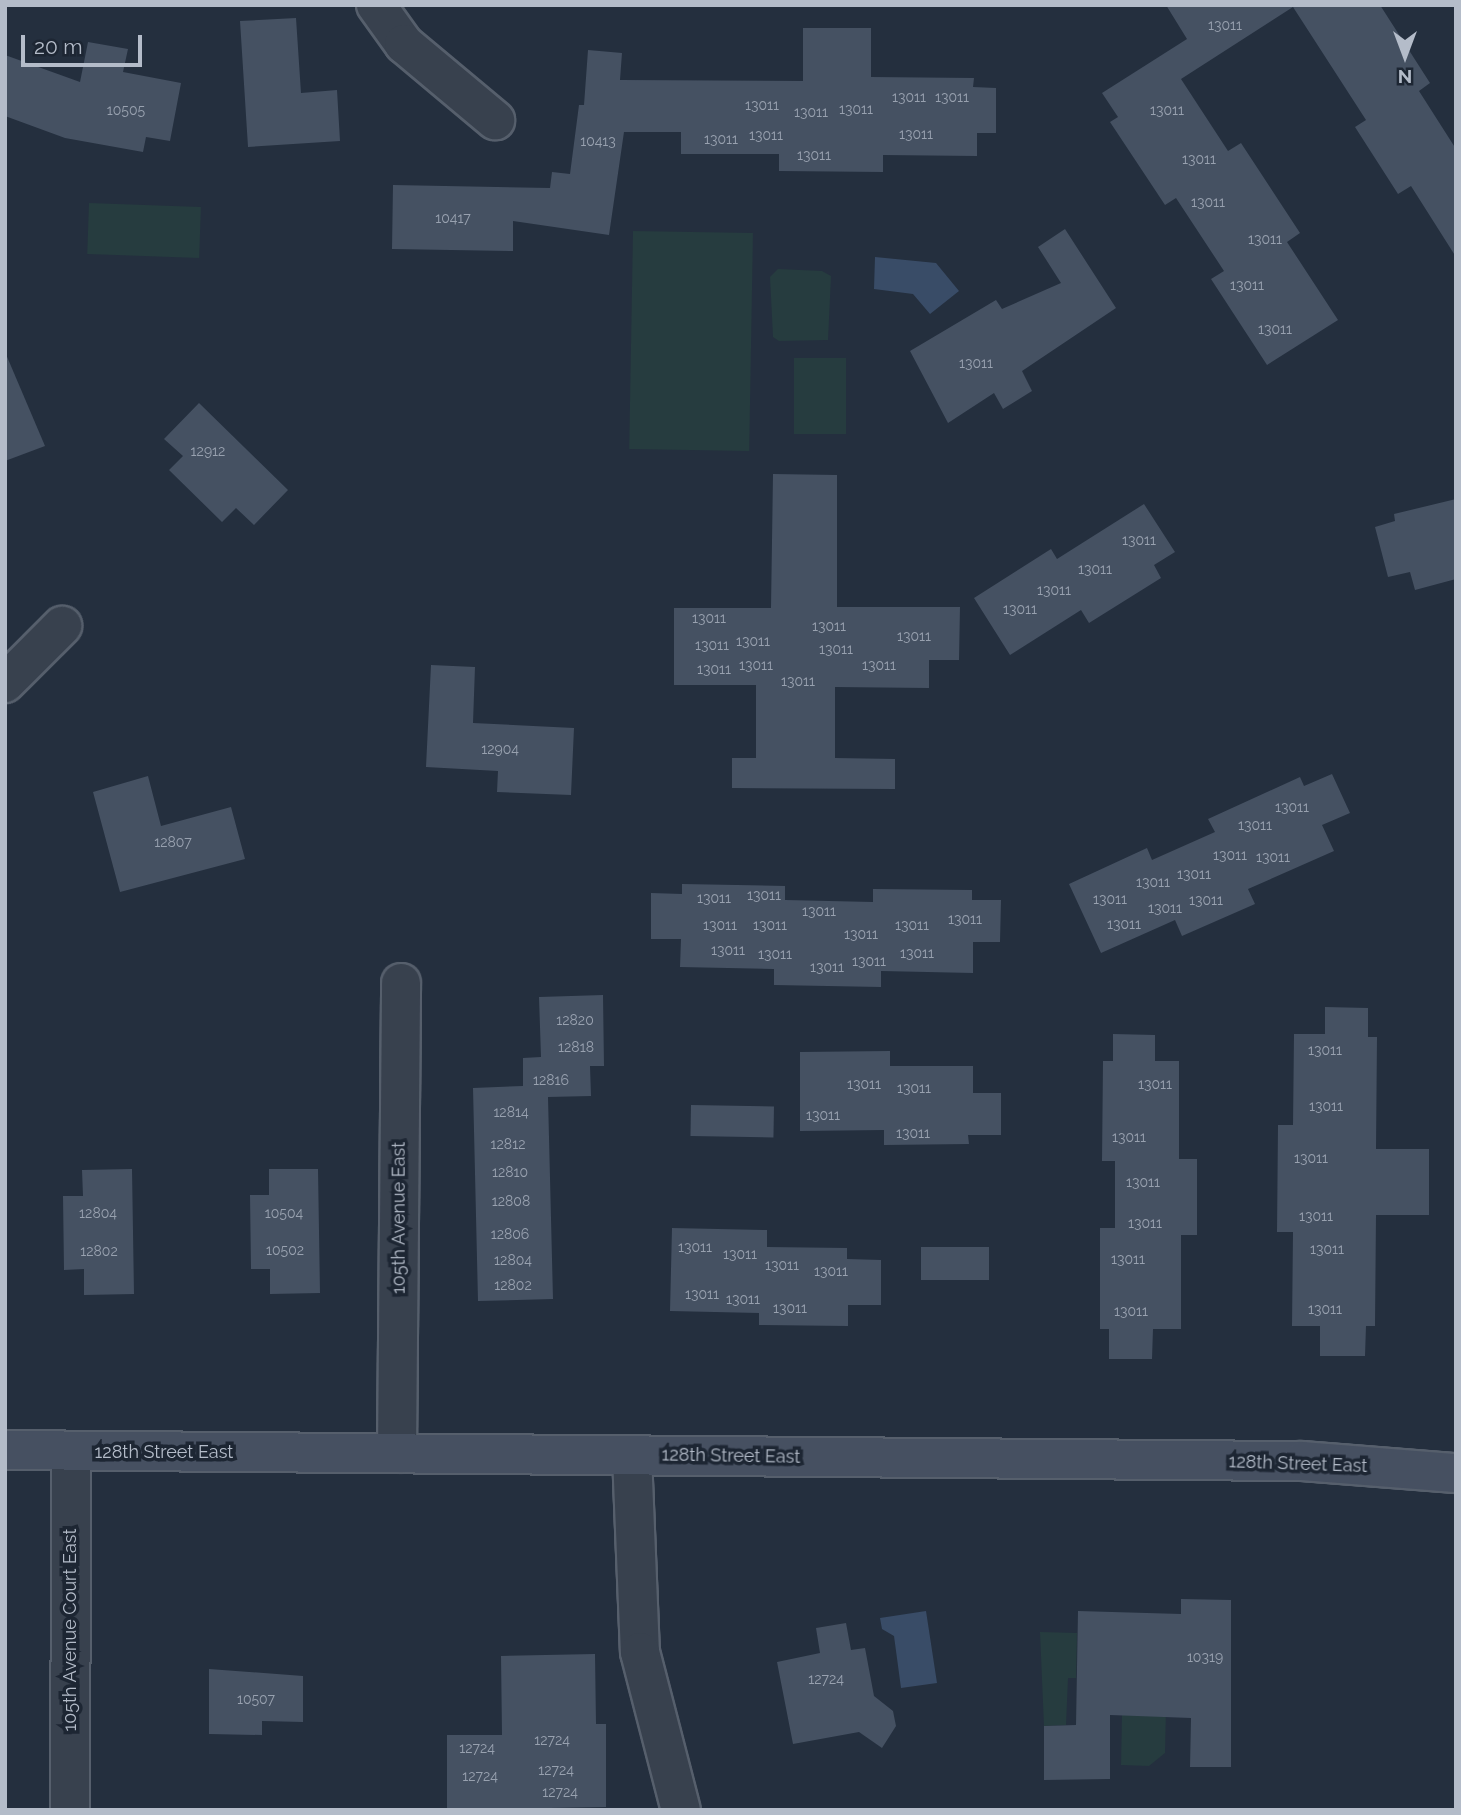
<!DOCTYPE html>
<style>
body{margin:0}
#map{position:relative;width:1461px;height:1815px;overflow:hidden;background:#242f3e;font-family:Raleway,sans-serif}
div>[style]{position:absolute}
.green>*{inset:0;background:#263c3f;transform-origin:0 0}
.water>*{inset:0;background:#394c67}
.building>*{inset:0;background:#455162;transform-origin:0 0}
.roads{filter:drop-shadow(2px 0 #565f6c) drop-shadow(-2px 0 #565f6c) drop-shadow(0 2px #565f6c) drop-shadow(0 -2px #565f6c)}
.street>*{height:38px;margin:-19px;padding:0 19px;transform-origin:19px;border-radius:19px;background:#38414e}
.secondary>*{height:38px;margin:-19px;padding:0 19px;transform-origin:19px;border-radius:19px;background:#465061}
span{translate:-50% -50%;white-space:nowrap;text-align:center;line-height:1.15;-webkit-text-stroke:7px #1d2633;paint-order:stroke}
.number-label{font-size:14px;color:#98a1af}
.number-label span{-webkit-text-stroke-width:0}
.street-label{font-size:18px;color:#b4bcc9}
.frame{position:absolute;inset:0;border:7px solid #b4bcc9;pointer-events:none}
.north{position:absolute;left:1370px;top:21px;width:70px;height:70px;-webkit-text-stroke:5px #1d2633;paint-order:stroke;rotate:180deg;font-size:19px;font-weight:700;line-height:28px;text-align:center;color:#b4bcc9}
.north::after{content:'';display:block;margin:auto;width:24px;height:32px;background:#b4bcc9;clip-path:polygon(50% 0,100% 100%,50% 72%,0 100%)}
.scale{position:absolute;left:21px;top:35px;width:121px;height:32px;box-sizing:border-box;border:4px solid #b4bcc9;border-top:0;padding-left:9px;font-size:21px;line-height:24px;white-space:nowrap;color:#b4bcc9;-webkit-text-stroke:5px #1d2633;paint-order:stroke}
</style>
<div id="map">
<div class="green">
<div style="left:89px;top:203px;width:112px;height:51px;rotate:2deg"></div>
<div style="left:633px;top:231px;width:120px;height:218px;rotate:1deg"></div>
<div style="clip-path:polygon(778px 269px,822px 271px,831px 276px,828px 340px,779px 341px,773px 337px,770px 277px)"></div>
<div style="left:794px;top:358px;width:52px;height:76px"></div>
<div style="clip-path:polygon(1040px 1632px,1077px 1633px,1076px 1678px,1068px 1678px,1066px 1725px,1044px 1726px)"></div>
<div style="clip-path:polygon(1167px 1665px,1165px 1753px,1149px 1766px,1121px 1765px,1122px 1715px)"></div>
</div>
<div class="water">
<div style="clip-path:polygon(875px 257px,936px 263px,959px 291px,930px 314px,913px 294px,874px 289px)"></div>
<div style="clip-path:polygon(926px 1611px,937px 1683px,901px 1688px,894px 1636px,882px 1629px,880px 1618px)"></div>
</div>
<div class="building">
<div style="clip-path:polygon(1166px 5px,1380px 5px,1430px 83px,1419px 91px,1456px 149px,1456px 257px,1411px 186px,1398px 194px,1355px 127px,1366px 120px,1293px 7px,1181px 79px,1228px 151px,1241px 143px,1300px 233px,1287px 242px,1338px 320px,1267px 365px,1211px 279px,1224px 271px,1176px 198px,1165px 205px,1110px 122px,1118px 117px,1102px 93px,1187px 39px)"></div>
<div style="clip-path:polygon(296px 18px,301px 93px,337px 90px,340px 141px,248px 147px,240px 21px)"></div>
<div style="clip-path:polygon(803px 28px,871px 28px,871px 77px,974px 78px,973px 87px,996px 88px,996px 133px,977px 133px,977px 156px,883px 155px,883px 172px,779px 171px,779px 154px,681px 154px,681px 132px,624px 132px,609px 235px,513px 221px,513px 251px,392px 249px,393px 185px,550px 188px,552px 172px,570px 174px,579px 105px,584px 105px,588px 50px,622px 53px,620px 80px,803px 81px)"></div>
<div style="clip-path:polygon(88px 42px,128px 49px,123px 72px,181px 83px,170px 141px,146px 137px,143px 152px,65px 138px,5px 116px,5px 55px,80px 82px)"></div>
<div style="clip-path:polygon(1065px 229px,1116px 308px,1022px 371px,1032px 391px,1003px 409px,994px 393px,948px 423px,910px 351px,996px 300px,1002px 309px,1061px 283px,1038px 247px)"></div>
<div style="clip-path:polygon(5px 352px,45px 446px,5px 461px)"></div>
<div style="clip-path:polygon(199px 403px,288px 490px,254px 525px,236px 508px,222px 522px,169px 470px,183px 456px,164px 439px)"></div>
<div style="clip-path:polygon(773px 474px,837px 475px,837px 607px,960px 607px,959px 660px,929px 660px,929px 688px,835px 687px,835px 758px,895px 759px,895px 789px,732px 788px,732px 758px,756px 758px,756px 685px,674px 685px,674px 608px,771px 608px)"></div>
<div style="clip-path:polygon(1456px 499px,1456px 579px,1415px 590px,1410px 572px,1388px 577px,1375px 527px,1395px 521px,1394px 514px)"></div>
<div style="clip-path:polygon(1144px 504px,1175px 552px,1154px 565px,1161px 578px,1089px 623px,1081px 610px,1010px 655px,974px 598px,1051px 549px,1057px 559px)"></div>
<div style="clip-path:polygon(431px 665px,475px 667px,473px 723px,574px 728px,571px 795px,497px 792px,498px 771px,426px 767px)"></div>
<div style="clip-path:polygon(1332px 774px,1350px 813px,1322px 825px,1334px 851px,1248px 889px,1255px 904px,1182px 936px,1175px 920px,1101px 953px,1069px 884px,1147px 848px,1152px 860px,1215px 832px,1208px 819px,1300px 777px,1304px 786px)"></div>
<div style="clip-path:polygon(148px 776px,161px 826px,231px 807px,245px 859px,120px 892px,93px 792px)"></div>
<div style="clip-path:polygon(682px 884px,785px 886px,785px 900px,873px 902px,873px 889px,972px 890px,972px 900px,1001px 900px,1000px 942px,973px 942px,973px 973px,881px 971px,881px 987px,774px 985px,774px 969px,680px 967px,681px 939px,651px 939px,651px 893px,682px 894px)"></div>
<div style="clip-path:polygon(603px 995px,604px 1066px,590px 1066px,591px 1096px,548px 1097px,553px 1299px,478px 1301px,473px 1088px,523px 1086px,523px 1058px,541px 1057px,539px 997px)"></div>
<div style="clip-path:polygon(1325px 1007px,1368px 1008px,1368px 1037px,1377px 1037px,1376px 1149px,1429px 1149px,1429px 1215px,1376px 1215px,1375px 1326px,1366px 1326px,1365px 1356px,1320px 1356px,1320px 1326px,1292px 1326px,1293px 1232px,1277px 1232px,1278px 1125px,1293px 1125px,1294px 1034px,1325px 1034px)"></div>
<div style="clip-path:polygon(1113px 1034px,1155px 1035px,1155px 1061px,1179px 1061px,1179px 1159px,1197px 1159px,1197px 1235px,1181px 1235px,1181px 1329px,1153px 1329px,1152px 1359px,1109px 1359px,1109px 1329px,1100px 1329px,1100px 1228px,1115px 1228px,1115px 1161px,1102px 1161px,1103px 1061px,1113px 1061px)"></div>
<div style="clip-path:polygon(890px 1051px,890px 1066px,973px 1066px,973px 1093px,1001px 1093px,1001px 1135px,968px 1135px,969px 1144px,884px 1145px,884px 1130px,800px 1131px,800px 1052px)"></div>
<div style="left:691px;top:1105px;width:83px;height:31px;rotate:1deg"></div>
<div style="clip-path:polygon(132px 1169px,134px 1294px,84px 1295px,84px 1269px,64px 1270px,63px 1196px,83px 1196px,82px 1170px)"></div>
<div style="clip-path:polygon(269px 1169px,318px 1169px,320px 1293px,270px 1294px,270px 1269px,251px 1269px,250px 1195px,269px 1195px)"></div>
<div style="clip-path:polygon(672px 1228px,767px 1230px,767px 1247px,847px 1248px,847px 1259px,881px 1260px,881px 1305px,848px 1305px,848px 1326px,759px 1325px,759px 1313px,670px 1311px)"></div>
<div style="left:921px;top:1247px;width:68px;height:33px"></div>
<div style="clip-path:polygon(1181px 1599px,1231px 1600px,1231px 1767px,1190px 1767px,1191px 1718px,1110px 1715px,1110px 1779px,1044px 1780px,1044px 1726px,1076px 1725px,1078px 1611px,1181px 1614px)"></div>
<div style="clip-path:polygon(846px 1623px,851px 1650px,865px 1648px,874px 1696px,893px 1711px,896px 1726px,882px 1748px,859px 1732px,793px 1744px,777px 1662px,820px 1653px,816px 1628px)"></div>
<div style="clip-path:polygon(595px 1654px,596px 1724px,606px 1724px,606px 1807px,447px 1810px,447px 1735px,502px 1735px,501px 1656px)"></div>
<div style="clip-path:polygon(209px 1669px,303px 1676px,303px 1722px,262px 1721px,262px 1735px,209px 1734px)"></div>
</div>
<div class="roads">
<div class="street">
<div style="left:376px;top:5px;width:48px;rotate:54.3deg"></div>
<div style="left:404px;top:44px;width:119px;rotate:39.9deg"></div>
<div style="left:5px;top:683px;width:81px;rotate:-45deg"></div>
<div style="left:397px;top:1453px;width:470px;rotate:-89.5deg"></div>
<div style="left:632px;top:1455px;width:197px;rotate:87.7deg"></div>
<div style="left:640px;top:1652px;width:163px;rotate:75.5deg"></div>
<div style="left:70px;top:1810px;width:359px;rotate:-89.8deg"></div>
</div>
<div class="secondary">
<div style="left:5px;top:1450px;width:1297px;rotate:0.49deg"></div>
<div style="left:1302px;top:1461px;width:154px;rotate:4.5deg"></div>
</div>
</div>
<div class="number-label">
<span style="left:1225px;top:25px">13011</span>
<span style="left:909px;top:97px">13011</span>
<span style="left:952px;top:97px">13011</span>
<span style="left:762px;top:105px">13011</span>
<span style="left:856px;top:109px">13011</span>
<span style="left:126px;top:110px">10505</span>
<span style="left:1167px;top:110px">13011</span>
<span style="left:811px;top:112px">13011</span>
<span style="left:916px;top:134px">13011</span>
<span style="left:766px;top:135px">13011</span>
<span style="left:721px;top:139px">13011</span>
<span style="left:598px;top:141px">10413</span>
<span style="left:814px;top:155px">13011</span>
<span style="left:1199px;top:159px">13011</span>
<span style="left:1208px;top:202px">13011</span>
<span style="left:453px;top:218px">10417</span>
<span style="left:1265px;top:239px">13011</span>
<span style="left:1247px;top:285px">13011</span>
<span style="left:1275px;top:329px">13011</span>
<span style="left:976px;top:363px">13011</span>
<span style="left:208px;top:451px">12912</span>
<span style="left:1139px;top:540px">13011</span>
<span style="left:1095px;top:569px">13011</span>
<span style="left:1054px;top:590px">13011</span>
<span style="left:1020px;top:609px">13011</span>
<span style="left:709px;top:618px">13011</span>
<span style="left:829px;top:626px">13011</span>
<span style="left:914px;top:636px">13011</span>
<span style="left:753px;top:641px">13011</span>
<span style="left:712px;top:645px">13011</span>
<span style="left:836px;top:649px">13011</span>
<span style="left:756px;top:665px">13011</span>
<span style="left:879px;top:665px">13011</span>
<span style="left:714px;top:669px">13011</span>
<span style="left:798px;top:681px">13011</span>
<span style="left:500px;top:749px">12904</span>
<span style="left:1292px;top:807px">13011</span>
<span style="left:1255px;top:825px">13011</span>
<span style="left:173px;top:842px">12807</span>
<span style="left:1230px;top:855px">13011</span>
<span style="left:1273px;top:857px">13011</span>
<span style="left:1194px;top:874px">13011</span>
<span style="left:1153px;top:882px">13011</span>
<span style="left:764px;top:895px">13011</span>
<span style="left:714px;top:898px">13011</span>
<span style="left:1110px;top:899px">13011</span>
<span style="left:1206px;top:900px">13011</span>
<span style="left:1165px;top:908px">13011</span>
<span style="left:819px;top:911px">13011</span>
<span style="left:965px;top:919px">13011</span>
<span style="left:1124px;top:924px">13011</span>
<span style="left:720px;top:925px">13011</span>
<span style="left:770px;top:925px">13011</span>
<span style="left:912px;top:925px">13011</span>
<span style="left:861px;top:934px">13011</span>
<span style="left:728px;top:950px">13011</span>
<span style="left:917px;top:953px">13011</span>
<span style="left:775px;top:954px">13011</span>
<span style="left:869px;top:961px">13011</span>
<span style="left:827px;top:967px">13011</span>
<span style="left:575px;top:1020px">12820</span>
<span style="left:576px;top:1047px">12818</span>
<span style="left:1325px;top:1050px">13011</span>
<span style="left:551px;top:1080px">12816</span>
<span style="left:864px;top:1084px">13011</span>
<span style="left:1155px;top:1084px">13011</span>
<span style="left:914px;top:1088px">13011</span>
<span style="left:1326px;top:1106px">13011</span>
<span style="left:511px;top:1112px">12814</span>
<span style="left:823px;top:1115px">13011</span>
<span style="left:913px;top:1133px">13011</span>
<span style="left:1129px;top:1137px">13011</span>
<span style="left:508px;top:1144px">12812</span>
<span style="left:1311px;top:1158px">13011</span>
<span style="left:510px;top:1172px">12810</span>
<span style="left:1143px;top:1182px">13011</span>
<span style="left:511px;top:1201px">12808</span>
<span style="left:98px;top:1213px">12804</span>
<span style="left:284px;top:1213px">10504</span>
<span style="left:1316px;top:1216px">13011</span>
<span style="left:1145px;top:1223px">13011</span>
<span style="left:510px;top:1234px">12806</span>
<span style="left:695px;top:1247px">13011</span>
<span style="left:1327px;top:1249px">13011</span>
<span style="left:285px;top:1250px">10502</span>
<span style="left:99px;top:1251px">12802</span>
<span style="left:740px;top:1254px">13011</span>
<span style="left:1128px;top:1259px">13011</span>
<span style="left:513px;top:1260px">12804</span>
<span style="left:782px;top:1265px">13011</span>
<span style="left:831px;top:1271px">13011</span>
<span style="left:513px;top:1285px">12802</span>
<span style="left:702px;top:1294px">13011</span>
<span style="left:743px;top:1299px">13011</span>
<span style="left:790px;top:1308px">13011</span>
<span style="left:1325px;top:1309px">13011</span>
<span style="left:1131px;top:1311px">13011</span>
<span style="left:1205px;top:1657px">10319</span>
<span style="left:826px;top:1679px">12724</span>
<span style="left:256px;top:1699px">10507</span>
<span style="left:552px;top:1740px">12724</span>
<span style="left:477px;top:1748px">12724</span>
<span style="left:556px;top:1770px">12724</span>
<span style="left:480px;top:1776px">12724</span>
<span style="left:560px;top:1792px">12724</span>
</div>
<div class="street-label">
<span style="left:399px;top:1218px;rotate:-90deg">105th Avenue East</span>
<span style="left:164px;top:1452px">128th Street East</span>
<span style="left:731px;top:1456px;rotate:1deg">128th Street East</span>
<span style="left:1298px;top:1464px;rotate:2deg">128th Street East</span>
<span style="left:70px;top:1630px;rotate:-90deg">105th Avenue Court East</span>
</div>
<div class="frame"></div>
<div class="north">N</div>
<div class="scale">20 m</div>
</div>
